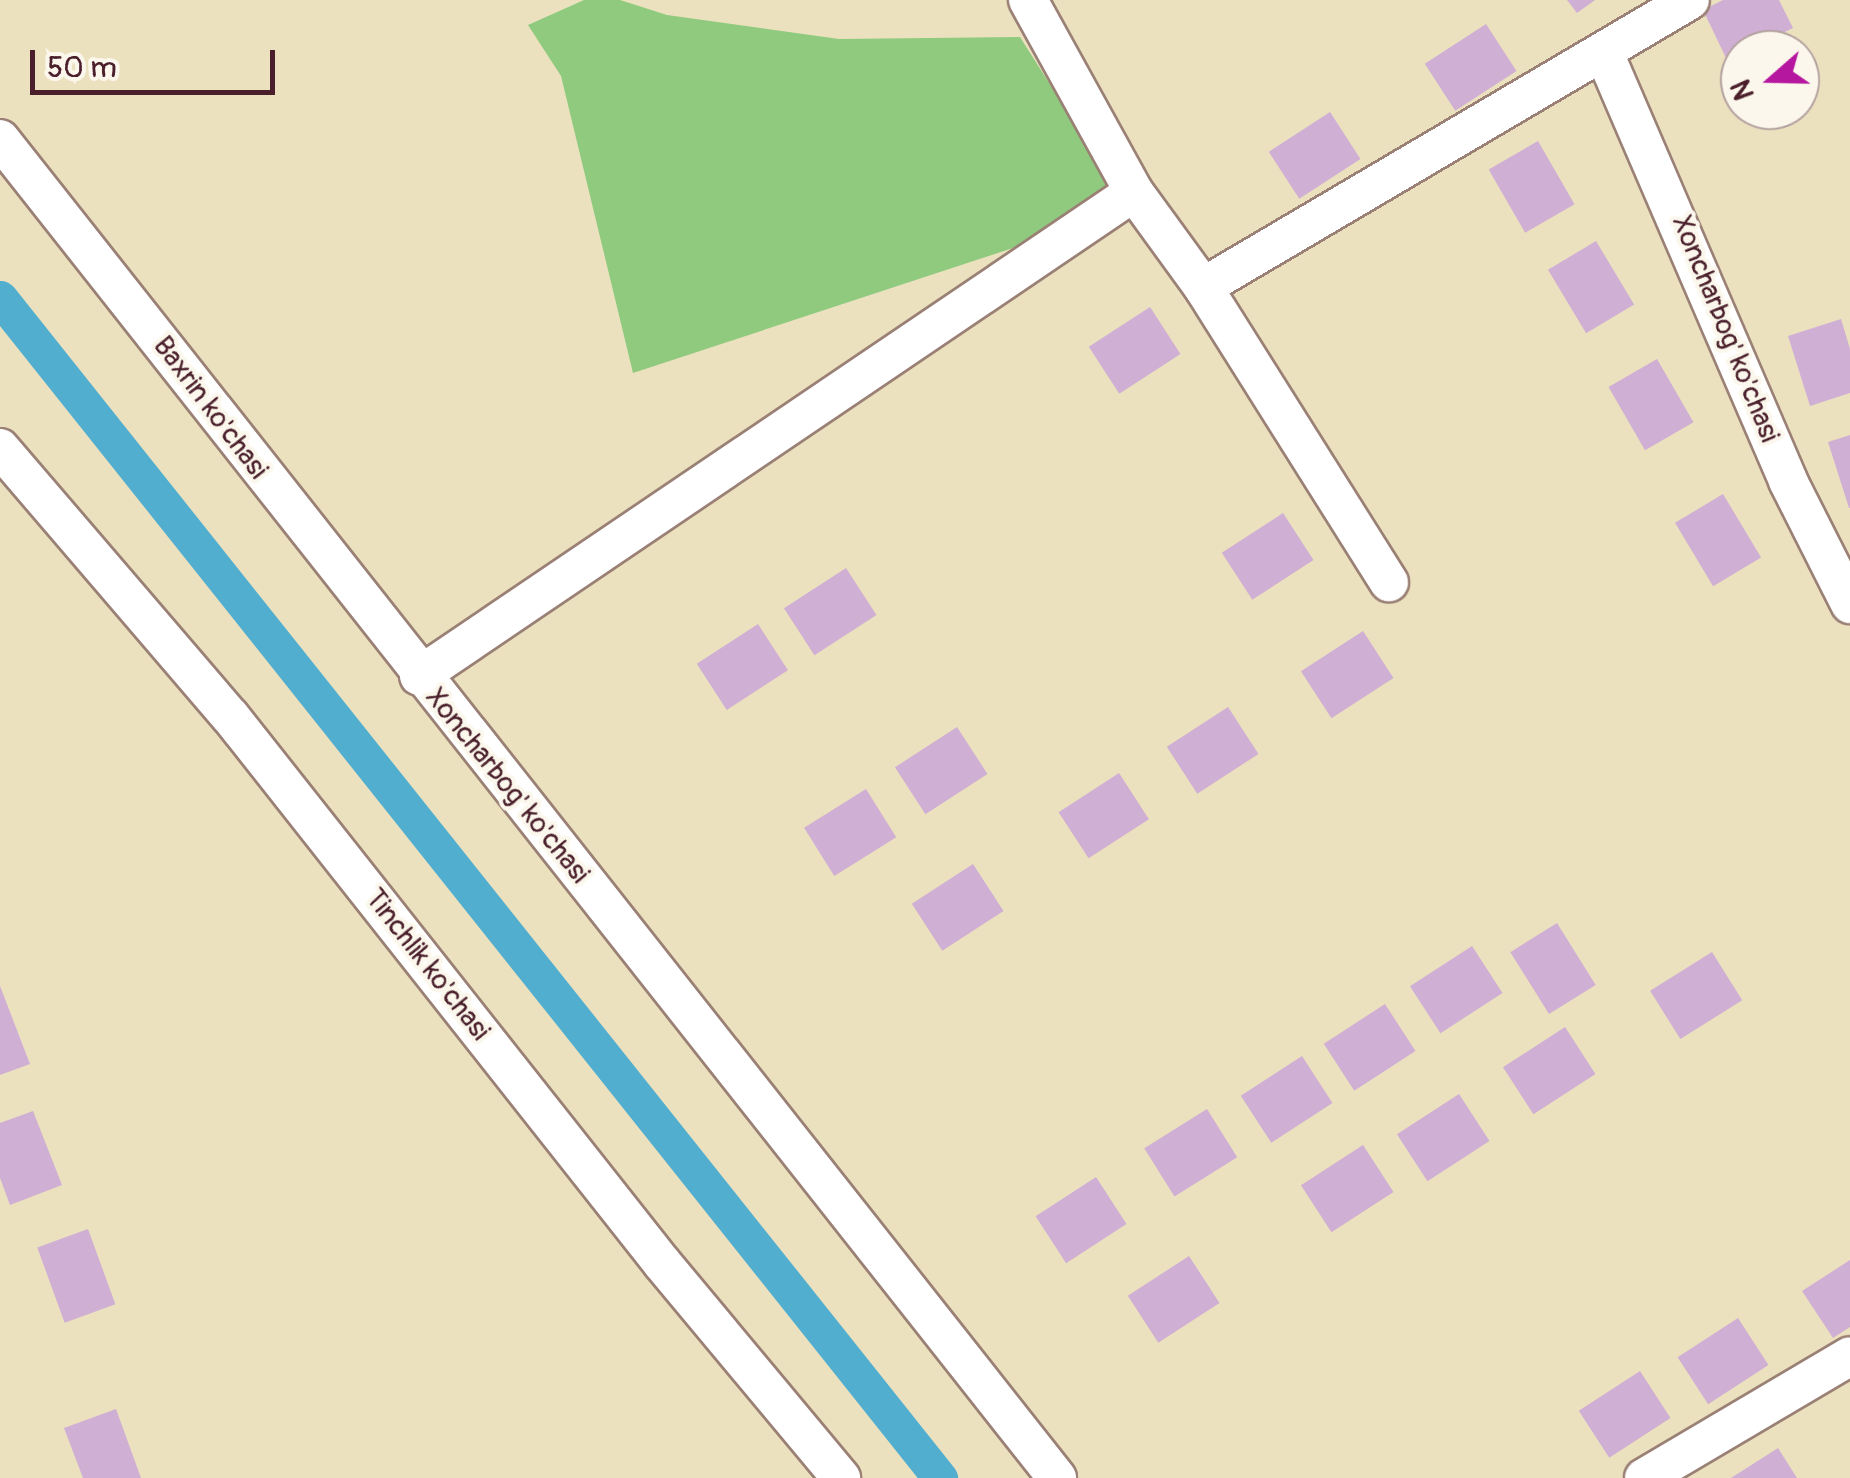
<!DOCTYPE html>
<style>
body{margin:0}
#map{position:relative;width:1850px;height:1478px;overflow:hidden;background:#ebe1bf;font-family:Pangolin,sans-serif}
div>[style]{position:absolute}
.green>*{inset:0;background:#8fca7e}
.canal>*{height:35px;margin:-17.5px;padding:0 17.5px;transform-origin:17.5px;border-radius:17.5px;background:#51aecf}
.building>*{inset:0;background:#d0afd4;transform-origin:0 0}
.roads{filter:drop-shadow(2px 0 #9a8075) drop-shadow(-2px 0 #9a8075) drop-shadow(0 2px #9a8075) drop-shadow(0 -2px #9a8075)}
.street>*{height:38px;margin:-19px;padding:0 19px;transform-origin:19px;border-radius:19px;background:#fff}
span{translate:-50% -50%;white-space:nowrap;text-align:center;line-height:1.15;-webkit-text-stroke:8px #fbf7ec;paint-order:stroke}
.street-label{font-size:28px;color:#4a1f2b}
.north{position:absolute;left:1720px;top:30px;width:100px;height:100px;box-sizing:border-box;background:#fbf7ec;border:2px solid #b4a19f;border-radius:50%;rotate:250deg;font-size:28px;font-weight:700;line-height:40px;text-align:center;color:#4a1f2b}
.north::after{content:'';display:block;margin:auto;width:35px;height:45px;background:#b5179e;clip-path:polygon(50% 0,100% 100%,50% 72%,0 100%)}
.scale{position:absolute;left:30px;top:50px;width:245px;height:45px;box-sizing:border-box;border:5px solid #4a1f2b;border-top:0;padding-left:12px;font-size:30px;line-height:35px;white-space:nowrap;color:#4a1f2b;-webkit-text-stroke:8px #fbf7ec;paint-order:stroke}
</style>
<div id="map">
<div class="green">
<div style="clip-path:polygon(584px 0,620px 0,667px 15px,839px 39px,1020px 37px,1115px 187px,1016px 247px,633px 373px,561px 76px,528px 25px)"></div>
</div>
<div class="canal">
<div style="left:0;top:298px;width:1509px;rotate:51.46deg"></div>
</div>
<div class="building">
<div style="clip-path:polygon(1567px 0,1595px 0,1577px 13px)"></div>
<div style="clip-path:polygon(1723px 0,1779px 0,1793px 28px,1727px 60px,1703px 10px)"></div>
<div style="left:1486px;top:24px;width:56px;height:73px;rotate:57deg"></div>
<div style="left:1330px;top:112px;width:56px;height:73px;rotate:57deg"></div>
<div style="left:1538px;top:141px;width:73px;height:57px;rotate:60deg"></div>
<div style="left:1596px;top:241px;width:74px;height:56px;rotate:59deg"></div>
<div style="left:1150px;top:307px;width:56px;height:73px;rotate:57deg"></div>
<div style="clip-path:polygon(1841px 319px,1850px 349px,1850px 393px,1810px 406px,1788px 336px)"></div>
<div style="left:1657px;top:359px;width:73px;height:56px;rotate:60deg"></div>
<div style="clip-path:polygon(1850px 435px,1850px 508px,1849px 508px,1828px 442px)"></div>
<div style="left:1723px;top:494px;width:74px;height:56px;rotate:59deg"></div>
<div style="left:1283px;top:513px;width:56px;height:73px;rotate:57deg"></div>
<div style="left:846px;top:568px;width:56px;height:74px;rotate:57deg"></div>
<div style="left:758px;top:624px;width:55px;height:73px;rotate:57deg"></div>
<div style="left:1363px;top:631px;width:56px;height:74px;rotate:57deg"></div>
<div style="left:1228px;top:707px;width:56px;height:73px;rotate:57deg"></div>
<div style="left:957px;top:727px;width:56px;height:74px;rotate:57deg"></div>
<div style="left:1119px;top:773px;width:55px;height:72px;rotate:57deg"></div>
<div style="left:866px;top:789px;width:57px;height:73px;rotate:58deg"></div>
<div style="left:973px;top:864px;width:56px;height:73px;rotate:57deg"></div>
<div style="left:1557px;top:923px;width:73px;height:55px;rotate:58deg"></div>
<div style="left:1472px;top:946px;width:56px;height:74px;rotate:57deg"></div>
<div style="left:1712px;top:952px;width:57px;height:73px;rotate:58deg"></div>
<div style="clip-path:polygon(0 986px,30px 1064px,0 1075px)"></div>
<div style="left:1385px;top:1004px;width:56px;height:73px;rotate:57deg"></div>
<div style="left:1565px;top:1027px;width:56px;height:74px;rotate:57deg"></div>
<div style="left:1302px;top:1056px;width:56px;height:73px;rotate:57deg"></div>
<div style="left:1459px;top:1094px;width:56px;height:74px;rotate:57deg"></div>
<div style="left:1207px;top:1109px;width:57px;height:74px;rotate:58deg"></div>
<div style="clip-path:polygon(33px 1111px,62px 1185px,10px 1205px,0 1178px,0 1123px)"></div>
<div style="left:1363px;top:1145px;width:56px;height:74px;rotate:57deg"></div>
<div style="left:1096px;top:1177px;width:56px;height:72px;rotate:57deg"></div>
<div style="left:88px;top:1229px;width:80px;height:54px;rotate:70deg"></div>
<div style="left:1189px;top:1256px;width:56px;height:73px;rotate:57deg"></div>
<div style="clip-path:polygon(1850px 1260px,1850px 1327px,1833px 1338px,1802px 1291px)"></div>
<div style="left:1738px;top:1318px;width:56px;height:72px;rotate:57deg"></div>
<div style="left:1640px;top:1371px;width:56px;height:73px;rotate:57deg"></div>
<div style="clip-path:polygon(116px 1409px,141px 1478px,83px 1478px,64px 1428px)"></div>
<div style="clip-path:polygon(1778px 1448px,1797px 1478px,1731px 1478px)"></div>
</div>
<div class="roads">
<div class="street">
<div style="left:1028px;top:0;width:219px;rotate:61.1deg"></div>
<div style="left:1134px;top:192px;width:117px;rotate:54deg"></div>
<div style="left:1203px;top:287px;width:349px;rotate:57.8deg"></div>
<div style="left:1604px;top:53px;width:466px;rotate:66.7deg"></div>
<div style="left:1788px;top:481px;width:138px;rotate:63.2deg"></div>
<div style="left:0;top:139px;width:1706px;rotate:51.71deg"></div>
<div style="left:1203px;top:287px;width:565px;rotate:-30.51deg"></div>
<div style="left:0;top:448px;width:353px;rotate:49.4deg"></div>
<div style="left:230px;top:716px;width:697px;rotate:51.7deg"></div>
<div style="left:662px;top:1263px;width:280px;rotate:50.2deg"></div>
<div style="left:419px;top:676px;width:863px;rotate:-34.09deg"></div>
<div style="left:1644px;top:1478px;width:239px;rotate:-30.6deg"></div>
</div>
</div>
<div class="street-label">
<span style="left:1725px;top:329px;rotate:68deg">Xoncharbog' ko'chasi</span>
<span style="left:210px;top:408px;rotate:53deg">Baxrin ko'chasi</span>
<span style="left:507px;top:786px;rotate:51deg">Xoncharbog' ko'chasi</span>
<span style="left:427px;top:965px;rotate:52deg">Tinchlik ko'chasi</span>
</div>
<div class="north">N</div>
<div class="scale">50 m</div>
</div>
